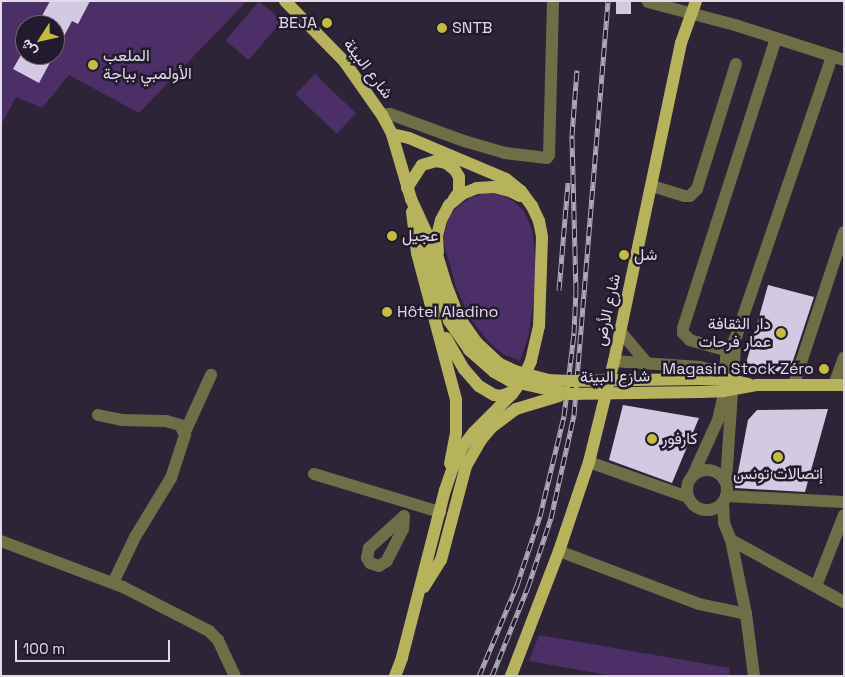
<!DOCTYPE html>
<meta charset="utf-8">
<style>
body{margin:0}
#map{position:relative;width:845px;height:677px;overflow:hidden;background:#2d2437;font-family:"Space Grotesk",Vazirmatn,sans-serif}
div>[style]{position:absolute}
.green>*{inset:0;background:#4b2f66;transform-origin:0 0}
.building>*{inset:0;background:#d4c9e2;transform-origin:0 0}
.minor>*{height:12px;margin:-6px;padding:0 6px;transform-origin:6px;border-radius:6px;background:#706e46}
.minor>.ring{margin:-6px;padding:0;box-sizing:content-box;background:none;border:12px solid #706e46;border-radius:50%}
.major>*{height:12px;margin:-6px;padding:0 6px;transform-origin:6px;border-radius:6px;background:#b7b35d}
.rail>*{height:5px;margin-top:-2.5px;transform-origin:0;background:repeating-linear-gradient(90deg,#231b2d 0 9px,#b0aab8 0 18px);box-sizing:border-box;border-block:1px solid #b0aab8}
.major-bridge>*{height:12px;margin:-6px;padding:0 6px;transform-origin:6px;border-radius:6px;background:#b7b35d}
.dots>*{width:14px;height:14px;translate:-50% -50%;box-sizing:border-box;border:2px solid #231b2d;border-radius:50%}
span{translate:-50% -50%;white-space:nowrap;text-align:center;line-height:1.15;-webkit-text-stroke:5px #231b2d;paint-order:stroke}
.poi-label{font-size:16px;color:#e0dbe7}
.right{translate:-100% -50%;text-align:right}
.left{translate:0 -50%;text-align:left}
.street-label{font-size:16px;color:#e0dbe7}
.frame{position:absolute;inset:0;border:2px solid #e0dbe7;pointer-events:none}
.north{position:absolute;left:15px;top:15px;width:50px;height:50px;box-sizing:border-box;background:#231b2d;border:1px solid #6f6877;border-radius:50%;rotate:235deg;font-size:14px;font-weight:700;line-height:20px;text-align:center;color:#e0dbe7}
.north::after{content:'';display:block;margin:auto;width:18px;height:22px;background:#c4bc3e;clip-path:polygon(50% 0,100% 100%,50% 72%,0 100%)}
.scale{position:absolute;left:15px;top:640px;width:155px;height:22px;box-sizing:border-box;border:2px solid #e0dbe7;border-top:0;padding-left:6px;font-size:15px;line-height:18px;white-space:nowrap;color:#e0dbe7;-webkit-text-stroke:4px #231b2d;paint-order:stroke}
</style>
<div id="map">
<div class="green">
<div style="clip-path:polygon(evenodd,1px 1px,247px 1px,139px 113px,69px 75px,42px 108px,16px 97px,1px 125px,1px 1px,25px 25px,55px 25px,55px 55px,25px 55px,25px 25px)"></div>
<div style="left:259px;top:1px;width:30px;height:52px;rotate:40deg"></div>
<div style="left:315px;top:74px;width:57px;height:28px;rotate:44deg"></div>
<div style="clip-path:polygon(487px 193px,502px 195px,513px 201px,524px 211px,532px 229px,536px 263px,534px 294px,529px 334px,520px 361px,503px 354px,488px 341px,470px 318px,456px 287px,443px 240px,449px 216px,459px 205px,472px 197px)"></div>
<div style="clip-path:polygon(539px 635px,730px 668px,729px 676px,613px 676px,529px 661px)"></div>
</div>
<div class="building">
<div style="clip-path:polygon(50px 1px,90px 1px,78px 24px,72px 21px,55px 53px,55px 25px,37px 25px)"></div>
<div style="left:616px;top:1px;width:15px;height:13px"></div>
<div style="clip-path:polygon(21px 55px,54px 55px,39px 83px,13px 69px)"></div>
<div style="clip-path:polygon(768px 285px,814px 297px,789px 373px,745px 367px)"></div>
<div style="clip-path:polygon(623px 405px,699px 418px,672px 483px,609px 460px)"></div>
<div style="clip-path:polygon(828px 409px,805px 492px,735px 488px,748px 420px,757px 410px)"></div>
</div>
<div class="minor">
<div style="left:648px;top:2px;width:90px;rotate:14.8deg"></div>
<div style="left:735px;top:25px;width:114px;rotate:17.8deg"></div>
<div style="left:382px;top:115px;width:8px;rotate:-7deg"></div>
<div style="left:390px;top:114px;width:79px;rotate:20deg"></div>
<div style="left:464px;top:141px;width:43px;rotate:16.3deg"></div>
<div style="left:505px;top:153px;width:42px;rotate:6.8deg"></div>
<div style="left:547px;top:158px;width:4px;rotate:-56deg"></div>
<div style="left:549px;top:155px;width:154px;rotate:-88.5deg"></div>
<div style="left:652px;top:186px;width:34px;rotate:17deg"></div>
<div style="left:684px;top:196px;width:6px"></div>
<div style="left:690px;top:196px;width:10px;rotate:-45deg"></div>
<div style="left:697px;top:189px;width:131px;rotate:-72.7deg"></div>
<div style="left:620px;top:331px;width:40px;rotate:50deg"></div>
<div style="left:728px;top:351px;width:40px;rotate:-164deg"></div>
<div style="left:690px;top:340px;width:10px;rotate:-135deg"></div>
<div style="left:683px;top:333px;width:5px;rotate:-90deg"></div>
<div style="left:683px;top:328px;width:304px;rotate:-72.2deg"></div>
<div style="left:614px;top:361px;width:86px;rotate:4deg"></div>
<div style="left:700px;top:367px;width:31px;rotate:13deg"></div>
<div style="left:794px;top:384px;width:160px;rotate:-71.8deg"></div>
<div style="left:834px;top:385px;width:29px;rotate:-70deg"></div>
<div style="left:98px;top:415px;width:24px;rotate:12deg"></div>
<div style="left:121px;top:420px;width:45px;rotate:1.3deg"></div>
<div style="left:166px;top:421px;width:15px;rotate:16deg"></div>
<div style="left:180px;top:425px;width:11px;rotate:63deg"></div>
<div style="left:185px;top:435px;width:45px;rotate:108deg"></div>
<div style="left:171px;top:478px;width:69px;rotate:121.4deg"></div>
<div style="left:135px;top:537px;width:51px;rotate:115.6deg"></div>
<div style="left:185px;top:432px;width:63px;rotate:-65.5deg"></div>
<div style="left:589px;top:462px;width:105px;rotate:19.5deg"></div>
<div class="ring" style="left:687px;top:470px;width:28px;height:28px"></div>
<div style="left:314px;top:474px;width:132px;rotate:16.8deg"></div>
<div style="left:693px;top:475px;width:60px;rotate:-65.6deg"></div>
<div style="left:718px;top:420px;width:22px;rotate:-77deg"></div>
<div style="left:723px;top:399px;width:41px;rotate:-85.8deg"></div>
<div style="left:726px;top:358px;width:23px;rotate:-65deg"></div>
<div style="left:736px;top:337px;width:297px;rotate:-71.1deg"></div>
<div style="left:726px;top:482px;width:134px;rotate:-86.2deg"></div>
<div style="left:726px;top:496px;width:118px;rotate:2.9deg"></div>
<div style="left:723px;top:502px;width:21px;rotate:87deg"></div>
<div style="left:724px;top:523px;width:18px;rotate:68deg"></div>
<div style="left:731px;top:540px;width:76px;rotate:78.5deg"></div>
<div style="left:746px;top:614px;width:63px;rotate:82.6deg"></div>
<div style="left:404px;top:516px;width:13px;rotate:94deg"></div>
<div style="left:403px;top:529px;width:36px;rotate:117deg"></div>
<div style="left:387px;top:561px;width:9px;rotate:148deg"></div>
<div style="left:379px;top:566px;width:9px;rotate:-162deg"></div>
<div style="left:370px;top:563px;width:6px;rotate:-121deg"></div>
<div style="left:367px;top:558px;width:10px;rotate:-79deg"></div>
<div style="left:369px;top:548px;width:47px;rotate:-42.4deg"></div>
<div style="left:731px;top:540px;width:129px;rotate:28.8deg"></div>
<div style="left:1px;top:541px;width:130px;rotate:20.7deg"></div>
<div style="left:123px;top:587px;width:97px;rotate:27.1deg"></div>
<div style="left:209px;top:631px;width:13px;rotate:45deg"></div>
<div style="left:218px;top:640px;width:40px;rotate:65deg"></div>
<div style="left:559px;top:551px;width:150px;rotate:20.7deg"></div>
<div style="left:699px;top:604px;width:48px;rotate:12deg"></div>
<div style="left:816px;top:586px;width:76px;rotate:-68.5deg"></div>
</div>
<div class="major">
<div style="left:285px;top:1px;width:84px;rotate:45.5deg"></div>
<div style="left:344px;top:61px;width:66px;rotate:54.9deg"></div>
<div style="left:382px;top:115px;width:21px;rotate:62deg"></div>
<div style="left:392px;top:134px;width:68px;rotate:73.7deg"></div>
<div style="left:411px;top:199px;width:65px;rotate:65.4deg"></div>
<div style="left:438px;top:258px;width:30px;rotate:73deg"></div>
<div style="left:392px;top:134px;width:17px;rotate:13deg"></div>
<div style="left:409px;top:138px;width:105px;rotate:22.9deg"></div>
<div style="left:506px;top:179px;width:19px;rotate:39deg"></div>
<div style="left:521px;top:191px;width:19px;rotate:54deg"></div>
<div style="left:532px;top:206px;width:17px;rotate:65deg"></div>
<div style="left:539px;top:221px;width:16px;rotate:79deg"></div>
<div style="left:542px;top:237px;width:89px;rotate:91.9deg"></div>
<div style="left:539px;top:326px;width:36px;rotate:103deg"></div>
<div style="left:531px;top:361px;width:20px;rotate:114deg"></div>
<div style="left:523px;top:379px;width:19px;rotate:126deg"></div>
<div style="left:512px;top:394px;width:54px;rotate:135deg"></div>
<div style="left:474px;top:432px;width:18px;rotate:128deg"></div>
<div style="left:463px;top:446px;width:23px;rotate:115deg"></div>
<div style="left:453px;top:467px;width:24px;rotate:109deg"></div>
<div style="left:445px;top:490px;width:173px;rotate:104.4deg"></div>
<div style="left:402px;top:658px;width:19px;rotate:111deg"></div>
<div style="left:407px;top:188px;width:27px;rotate:-57deg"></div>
<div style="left:422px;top:165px;width:15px;rotate:-16deg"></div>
<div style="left:436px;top:161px;width:10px;rotate:11deg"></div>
<div style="left:446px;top:163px;width:11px;rotate:38deg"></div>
<div style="left:455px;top:170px;width:8px;rotate:60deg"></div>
<div style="left:459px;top:177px;width:15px;rotate:90deg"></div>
<div style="left:459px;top:192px;width:9px;rotate:126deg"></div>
<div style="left:412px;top:212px;width:41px;rotate:83deg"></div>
<div style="left:417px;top:253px;width:152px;rotate:75.1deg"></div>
<div style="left:456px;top:400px;width:33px;rotate:90deg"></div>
<div style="left:456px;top:433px;width:31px;rotate:101deg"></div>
<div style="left:422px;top:240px;width:51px;rotate:73deg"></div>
<div style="left:438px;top:252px;width:16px;rotate:-94deg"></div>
<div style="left:437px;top:236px;width:16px;rotate:-76deg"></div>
<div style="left:441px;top:220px;width:17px;rotate:-62deg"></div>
<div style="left:449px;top:205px;width:17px;rotate:-40deg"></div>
<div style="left:462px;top:194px;width:16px;rotate:-22deg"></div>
<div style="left:477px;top:188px;width:17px;rotate:-3deg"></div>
<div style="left:494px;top:187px;width:16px;rotate:14deg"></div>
<div style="left:510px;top:191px;width:11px;rotate:27deg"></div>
<div style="left:446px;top:338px;width:36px;rotate:60deg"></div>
<div style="left:464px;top:369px;width:23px;rotate:49deg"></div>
<div style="left:479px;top:386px;width:17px;rotate:31deg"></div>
<div style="left:494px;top:395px;width:7px;rotate:8deg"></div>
<div style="left:501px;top:396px;width:12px;rotate:-20deg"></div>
<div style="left:700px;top:379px;width:31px;rotate:2deg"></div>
<div style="left:731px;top:380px;width:18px;rotate:13deg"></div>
<div style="left:700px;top:392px;width:23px;rotate:-2deg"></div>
<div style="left:723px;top:391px;width:34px;rotate:-10deg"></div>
<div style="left:756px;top:385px;width:88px"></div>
<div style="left:424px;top:587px;width:32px;rotate:-58deg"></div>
<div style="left:441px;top:560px;width:97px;rotate:-75.1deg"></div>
<div style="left:466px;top:466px;width:30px;rotate:-60deg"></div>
<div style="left:481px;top:440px;width:17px;rotate:-50deg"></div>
<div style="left:511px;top:676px;width:134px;rotate:-69deg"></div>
<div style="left:559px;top:551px;width:94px;rotate:-71.4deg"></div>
<div style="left:589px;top:462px;width:104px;rotate:-76.1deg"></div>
<div style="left:614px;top:361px;width:325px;rotate:-78.1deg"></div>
<div style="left:681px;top:43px;width:45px;rotate:-70.3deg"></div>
</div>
<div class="rail">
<div style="left:559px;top:290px;width:108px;rotate:-85.2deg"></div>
<div style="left:479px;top:676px;width:99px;rotate:-67.3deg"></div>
<div style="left:517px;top:585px;width:73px;rotate:-71.6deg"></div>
<div style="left:540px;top:516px;width:103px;rotate:-76.5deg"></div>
<div style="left:564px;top:416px;width:84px;rotate:-83.1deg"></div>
<div style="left:574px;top:333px;width:42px;rotate:-87.3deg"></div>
<div style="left:576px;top:291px;width:156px;rotate:-91.5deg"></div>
<div style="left:572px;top:135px;width:65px;rotate:-85.6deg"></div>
<div style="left:492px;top:676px;width:96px;rotate:-68deg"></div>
<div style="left:528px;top:587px;width:73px;rotate:-71.6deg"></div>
<div style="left:551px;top:518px;width:106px;rotate:-77.4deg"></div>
<div style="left:574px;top:415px;width:415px;rotate:-85.3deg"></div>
</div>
<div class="major-bridge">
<div style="left:447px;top:287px;width:31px;rotate:69deg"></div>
<div style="left:458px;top:316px;width:32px;rotate:55deg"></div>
<div style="left:476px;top:342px;width:33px;rotate:43deg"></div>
<div style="left:500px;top:364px;width:17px;rotate:25deg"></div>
<div style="left:515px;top:371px;width:34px;rotate:15deg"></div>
<div style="left:548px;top:380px;width:21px;rotate:3deg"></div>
<div style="left:569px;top:381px;width:131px;rotate:-0.9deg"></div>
<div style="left:437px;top:289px;width:34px;rotate:69deg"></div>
<div style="left:449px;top:321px;width:35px;rotate:55deg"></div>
<div style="left:469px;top:350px;width:33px;rotate:41deg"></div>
<div style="left:494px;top:372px;width:18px;rotate:29deg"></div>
<div style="left:510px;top:381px;width:59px;rotate:12.6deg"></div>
<div style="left:568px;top:394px;width:132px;rotate:-0.9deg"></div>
<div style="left:492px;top:427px;width:30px;rotate:-37deg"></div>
<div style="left:516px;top:409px;width:45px;rotate:-16.8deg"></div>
</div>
<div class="dots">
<div style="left:327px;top:23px;background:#c4bc3e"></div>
<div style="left:442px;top:28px;background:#c4bc3e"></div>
<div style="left:93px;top:65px;background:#c4bc3e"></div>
<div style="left:392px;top:236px;background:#c4bc3e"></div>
<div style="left:624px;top:255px;background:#c4bc3e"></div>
<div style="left:387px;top:312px;background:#c4bc3e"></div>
<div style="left:781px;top:333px;background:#c4bc3e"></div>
<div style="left:824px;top:369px;background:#c4bc3e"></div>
<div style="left:652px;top:439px;background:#c4bc3e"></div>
<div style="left:778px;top:457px;background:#c4bc3e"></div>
</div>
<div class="poi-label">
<span class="right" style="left:317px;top:23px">BEJA</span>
<span class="left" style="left:452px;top:28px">SNTB</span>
<span class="left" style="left:103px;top:65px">الملعب<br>الأولمبي بباجة</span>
<span class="left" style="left:402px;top:236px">عجيل</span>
<span class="left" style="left:634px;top:255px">شل</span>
<span class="left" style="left:397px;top:312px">Hôtel Aladino</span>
<span class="right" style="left:771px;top:333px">دار الثقافة<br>عمار فرحات</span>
<span class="right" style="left:814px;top:369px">Magasin Stock Zéro</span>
<span class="left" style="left:662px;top:439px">كارفور</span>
<span style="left:778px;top:474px">إتصالات تونس</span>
</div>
<div class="street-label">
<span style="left:368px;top:69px;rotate:53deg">شارع البيئة</span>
<span style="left:608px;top:310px;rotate:-78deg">شارع الأرض</span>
<span style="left:615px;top:377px;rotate:-1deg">شارع البيئة</span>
</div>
<div class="frame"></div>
<div class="north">ش</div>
<div class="scale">100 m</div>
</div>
